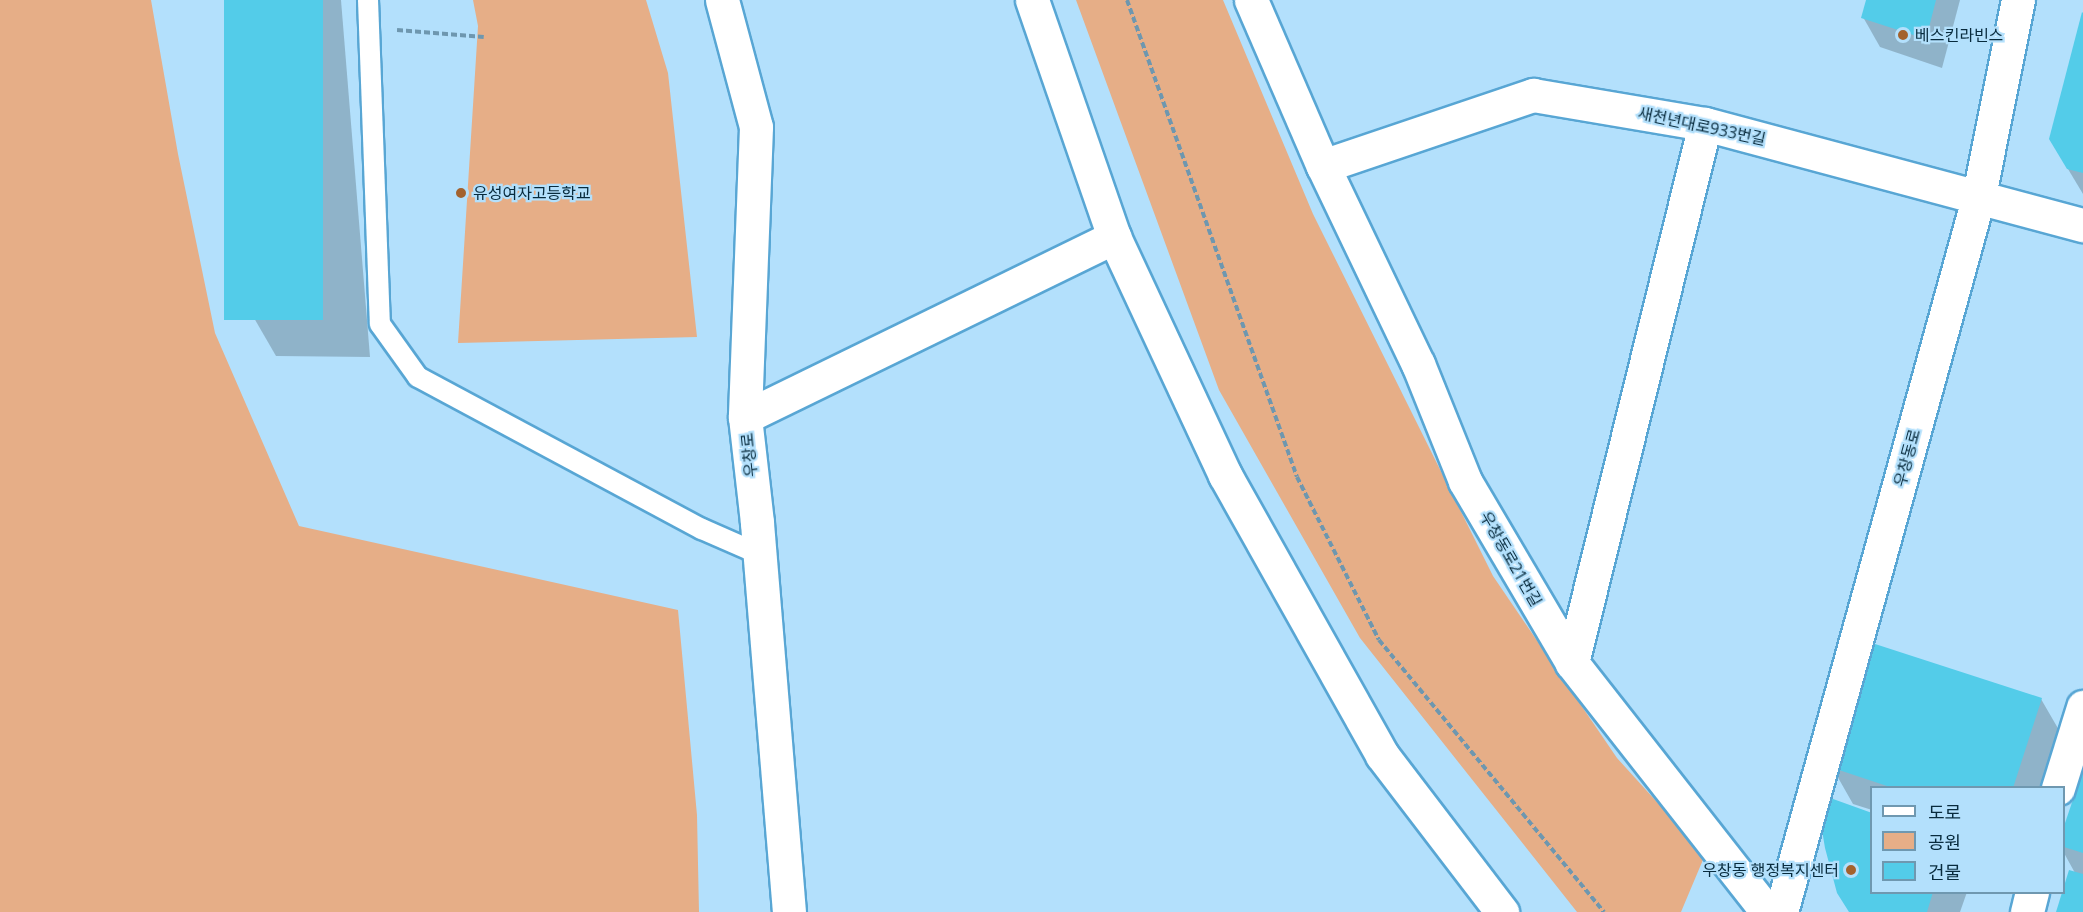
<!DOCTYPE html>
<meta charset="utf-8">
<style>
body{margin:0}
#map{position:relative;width:2083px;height:912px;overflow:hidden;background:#b3e0fc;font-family:"Open Sans","Noto Sans KR",sans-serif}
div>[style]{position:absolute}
.green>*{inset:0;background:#e6ae87}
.shadow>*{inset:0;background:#0003}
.building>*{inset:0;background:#53cce9;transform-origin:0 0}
.path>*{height:4px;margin-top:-2px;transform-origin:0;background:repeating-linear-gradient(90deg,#6e97af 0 6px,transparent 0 9px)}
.roads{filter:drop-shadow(2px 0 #58a6d4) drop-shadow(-2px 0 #58a6d4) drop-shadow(0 2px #58a6d4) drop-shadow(0 -2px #58a6d4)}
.service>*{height:20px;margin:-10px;padding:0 10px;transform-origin:10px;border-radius:10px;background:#fff}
.minor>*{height:33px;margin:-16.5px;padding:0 16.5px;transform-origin:16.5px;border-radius:16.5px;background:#fff}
.secondary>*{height:33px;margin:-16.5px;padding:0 16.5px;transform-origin:16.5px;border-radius:16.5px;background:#fff}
.dots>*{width:16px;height:16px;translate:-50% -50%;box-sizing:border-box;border:3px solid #b3e0fc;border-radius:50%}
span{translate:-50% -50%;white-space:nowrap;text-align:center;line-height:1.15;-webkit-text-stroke:4.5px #b3e0fc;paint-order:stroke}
.poi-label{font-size:16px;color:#082b3d}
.left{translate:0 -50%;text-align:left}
.right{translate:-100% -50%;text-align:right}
.street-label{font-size:16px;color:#082b3d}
.legend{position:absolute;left:1870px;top:786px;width:195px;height:108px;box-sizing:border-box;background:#b3e0fc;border:2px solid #6f98b0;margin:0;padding:8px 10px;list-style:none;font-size:18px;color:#082b3d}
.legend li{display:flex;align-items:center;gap:12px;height:30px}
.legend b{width:30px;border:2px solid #6f98b0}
</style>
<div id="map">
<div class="green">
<div style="clip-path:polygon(0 0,151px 0,178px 154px,215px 333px,299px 526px,678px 610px,697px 815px,699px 912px,0 912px)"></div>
<div style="clip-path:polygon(473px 0,646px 0,668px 73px,697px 337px,458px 343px,478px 26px)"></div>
<div style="clip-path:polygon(1076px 0,1223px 0,1313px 214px,1493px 576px,1617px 758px,1705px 855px,1681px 912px,1577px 912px,1360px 638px,1219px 390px)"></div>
</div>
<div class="shadow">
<div style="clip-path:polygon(226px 0,341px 0,370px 357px,276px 356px,254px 318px)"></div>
<div style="clip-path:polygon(1868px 0,1960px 0,1942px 68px,1880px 47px,1863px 17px)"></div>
<div style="clip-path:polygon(2083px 15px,2083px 194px,2050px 139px)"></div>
<div style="clip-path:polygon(2041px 699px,2063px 737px,2046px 788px,1872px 788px,1872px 810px,1853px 804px,1832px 767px)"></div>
<div style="clip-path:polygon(2083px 774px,2083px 912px,2058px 912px,2075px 873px,2064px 853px,2064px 831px)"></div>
<div style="clip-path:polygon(1872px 892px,1967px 892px,1960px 912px,1850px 912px)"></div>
</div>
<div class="building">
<div style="left:224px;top:0;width:99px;height:320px"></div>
<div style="clip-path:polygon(1866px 0,1936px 0,1926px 39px,1861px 18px)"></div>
<div style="clip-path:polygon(2082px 12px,2083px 13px,2083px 173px,2067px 169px,2049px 139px)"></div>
<div style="clip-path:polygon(1872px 643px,2042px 698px,2013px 788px,1893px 788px,1830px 767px)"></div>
<div style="clip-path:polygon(2083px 770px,2083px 853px,2064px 847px,2064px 826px)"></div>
<div style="clip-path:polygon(1822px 795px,1872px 813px,1872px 892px,1933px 892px,1927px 912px,1849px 912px,1837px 893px,1825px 848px,1821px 824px)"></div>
<div style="clip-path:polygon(2069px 870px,2083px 874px,2083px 912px,2056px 912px)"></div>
</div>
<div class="path">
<div style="left:1127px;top:0;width:506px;rotate:70.38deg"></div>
<div style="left:1297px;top:477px;width:182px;rotate:63.3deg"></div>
<div style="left:1379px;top:640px;width:353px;rotate:50.4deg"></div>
<div style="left:397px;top:30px;width:87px;rotate:4.6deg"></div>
</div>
<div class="roads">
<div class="service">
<div style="left:368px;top:0;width:324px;rotate:87.9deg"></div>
<div style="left:380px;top:324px;width:65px;rotate:54.4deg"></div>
<div style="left:418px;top:377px;width:322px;rotate:28.2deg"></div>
<div style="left:702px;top:529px;width:62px;rotate:23.7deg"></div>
</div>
<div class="minor">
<div style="left:1032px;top:0;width:251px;rotate:70.9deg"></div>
<div style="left:1114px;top:237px;width:263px;rotate:65deg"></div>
<div style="left:1225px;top:475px;width:321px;rotate:60.7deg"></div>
<div style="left:1382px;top:755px;width:198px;rotate:52.6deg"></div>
<div style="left:1251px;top:0;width:181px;rotate:66.6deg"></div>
<div style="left:1323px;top:166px;width:220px;rotate:64.4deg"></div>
<div style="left:1418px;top:364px;width:126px;rotate:68.1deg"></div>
<div style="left:1465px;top:481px;width:211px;rotate:59.5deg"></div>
<div style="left:1572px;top:663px;width:316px;rotate:51.9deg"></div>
<div style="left:1323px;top:166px;width:222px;rotate:-18.7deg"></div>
<div style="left:1533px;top:95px;width:174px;rotate:9.6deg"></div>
<div style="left:1705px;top:124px;width:391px;rotate:15deg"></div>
<div style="left:745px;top:417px;width:411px;rotate:-26deg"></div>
<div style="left:1572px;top:663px;width:555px;rotate:-76.14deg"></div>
<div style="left:2058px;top:788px;width:85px;rotate:-72.8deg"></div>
<div style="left:2027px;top:912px;width:21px;rotate:-76deg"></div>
</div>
<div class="secondary">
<div style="left:722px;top:0;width:131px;rotate:75deg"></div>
<div style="left:756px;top:127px;width:290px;rotate:92.2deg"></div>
<div style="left:745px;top:417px;width:107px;rotate:83.5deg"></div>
<div style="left:757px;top:523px;width:390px;rotate:85.3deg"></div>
<div style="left:1781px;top:912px;width:744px;rotate:-74.56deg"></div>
<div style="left:1979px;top:195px;width:199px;rotate:-78.7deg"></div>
</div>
</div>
<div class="dots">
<div style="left:1903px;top:35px;background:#a3622e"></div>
<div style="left:461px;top:193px;background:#a3622e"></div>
<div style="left:1851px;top:870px;background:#a3622e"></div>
</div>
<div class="poi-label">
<span class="left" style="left:1915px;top:35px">베스킨라빈스</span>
<span class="left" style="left:473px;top:193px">유성여자고등학교</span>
<span class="right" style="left:1839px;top:870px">우창동 행정복지센터</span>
</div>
<div class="street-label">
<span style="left:1702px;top:126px;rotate:12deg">새천년대로933번길</span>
<span style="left:749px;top:455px;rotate:-96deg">우창로</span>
<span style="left:1907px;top:458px;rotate:-75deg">우창동로</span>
<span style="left:1511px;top:559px;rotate:60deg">우창동로21번길</span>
</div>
<ul class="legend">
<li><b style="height:8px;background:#fff"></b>도로</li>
<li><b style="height:16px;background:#e6ae87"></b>공원</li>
<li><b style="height:16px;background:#53cce9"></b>건물</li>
</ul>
</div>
